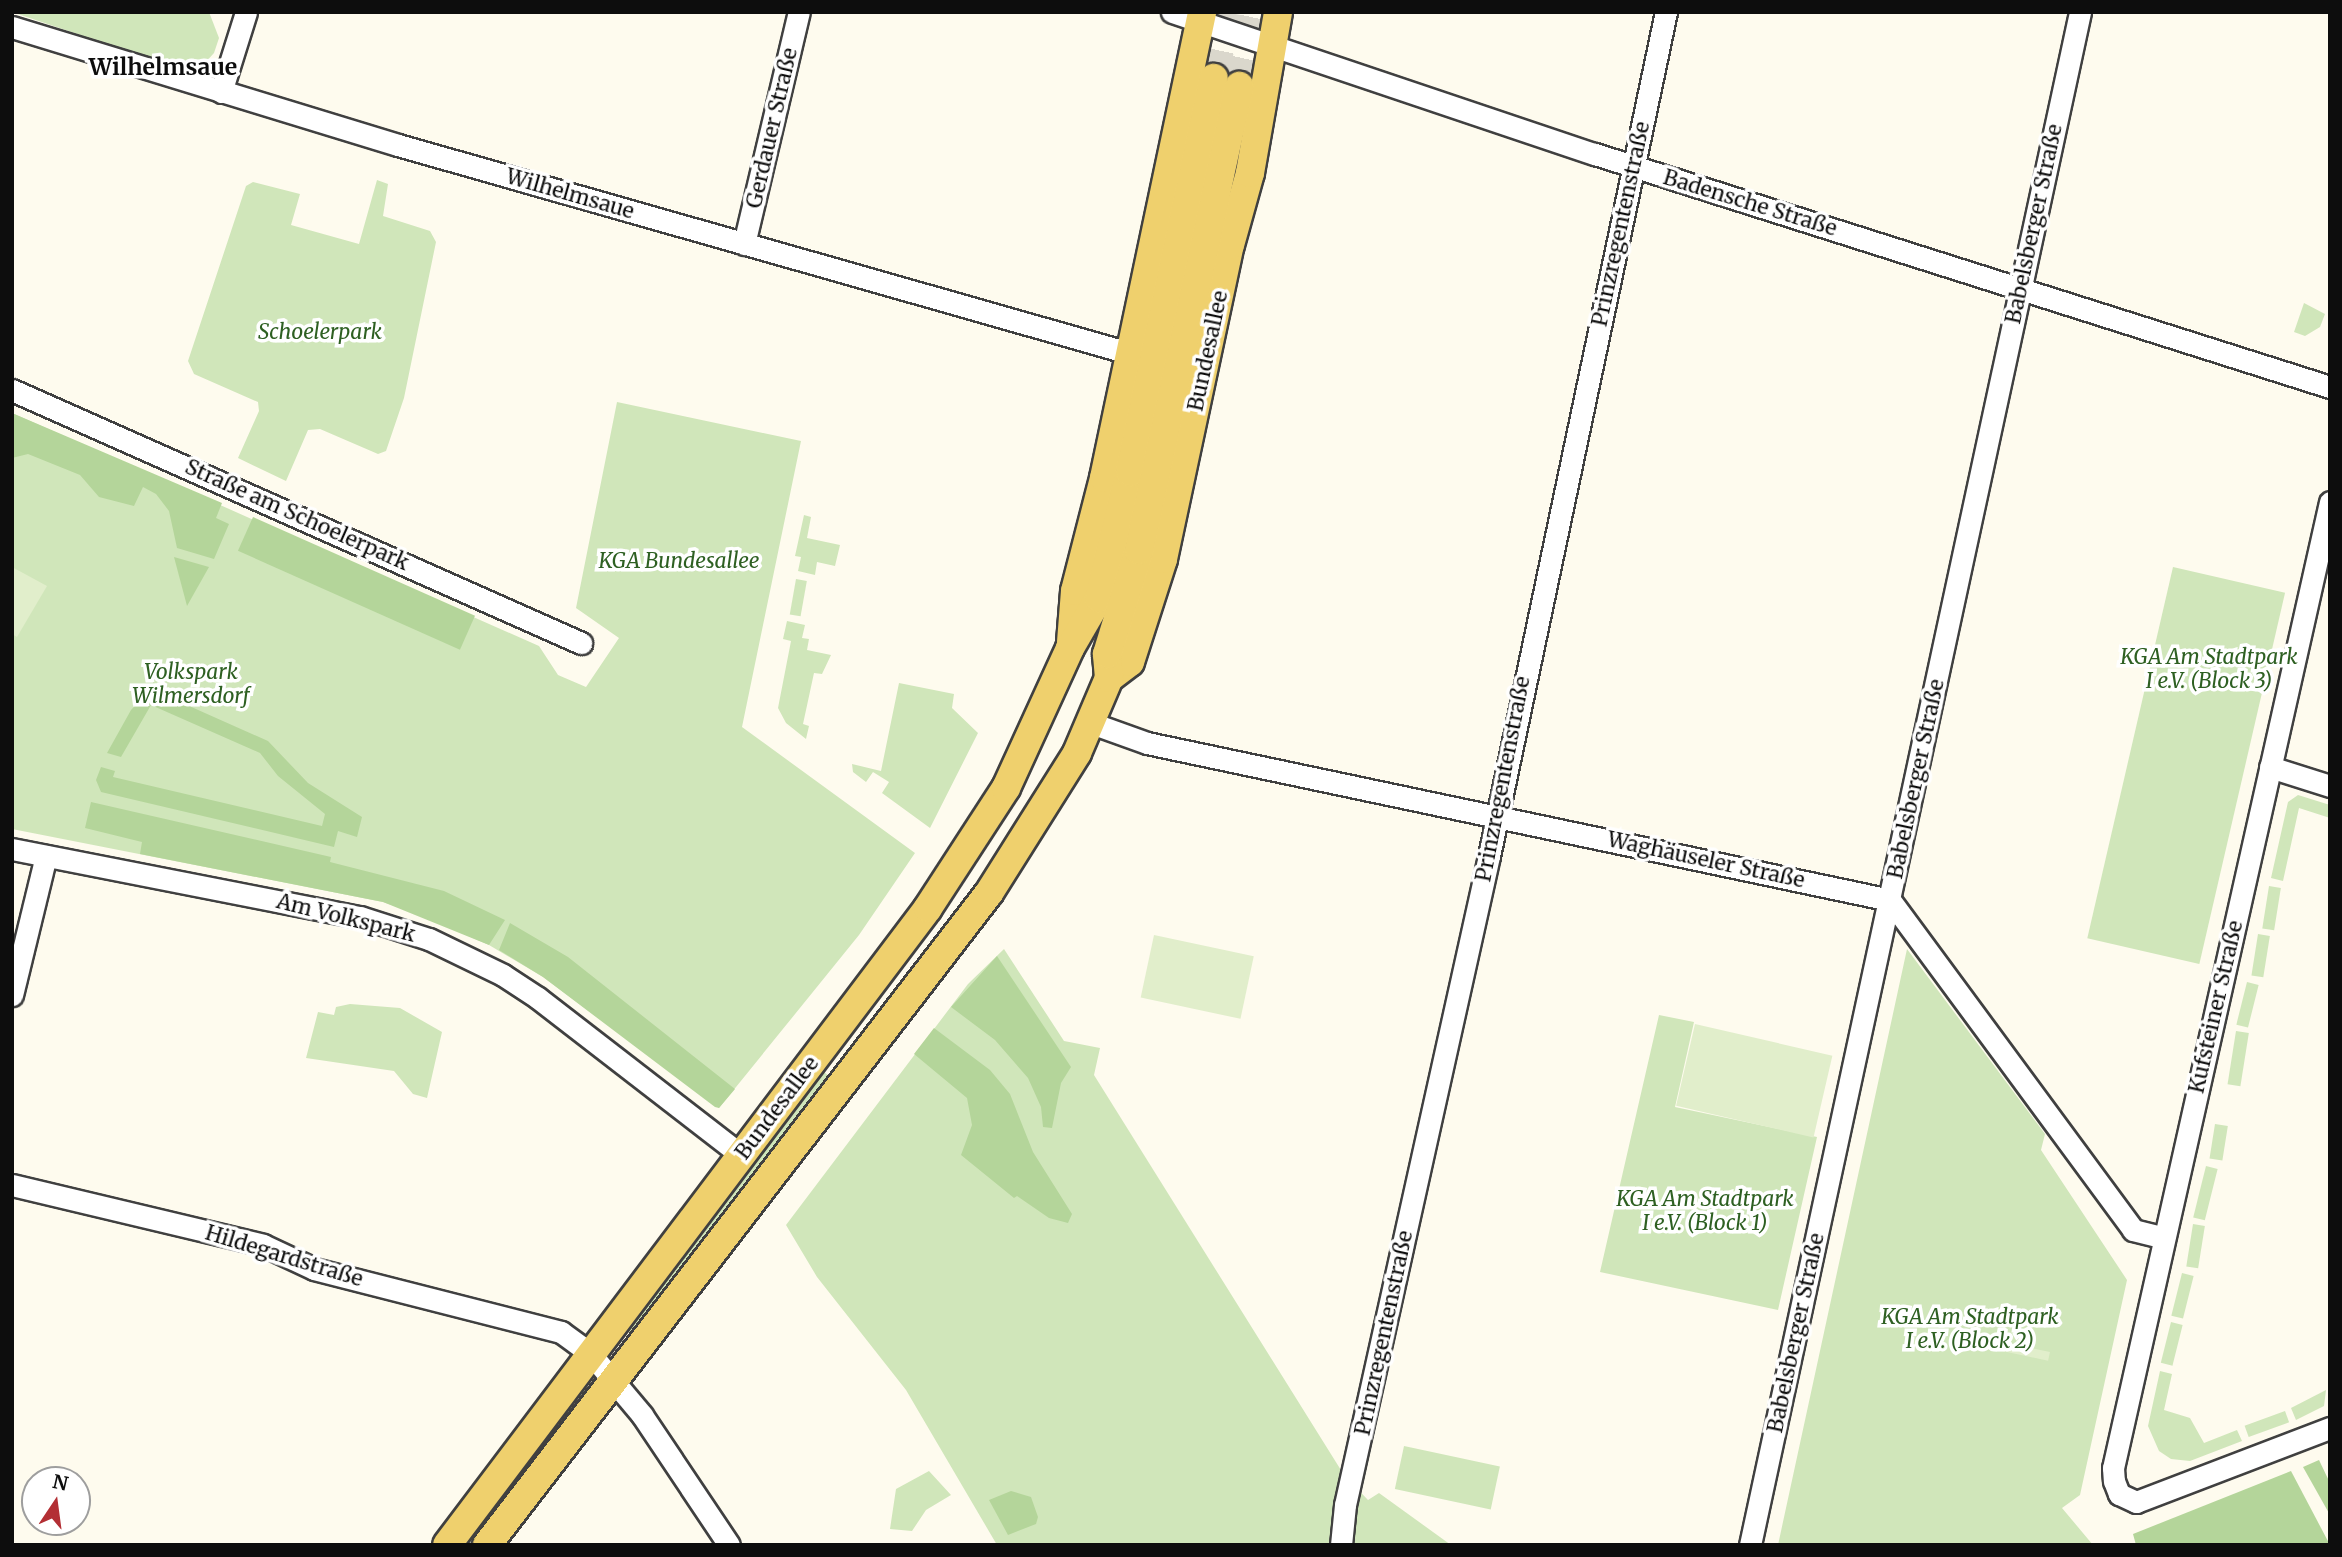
<!DOCTYPE html>
<meta charset="utf-8">
<style>
body{margin:0}
#map{position:relative;width:2342px;height:1557px;overflow:hidden;background:#fefbee;font-family:Merriweather,serif}
div>[style]{position:absolute}
.green>*{inset:0;background:#d0e6ba;transform-origin:0 0}
.forest>*{inset:0;background:#b4d59a;transform-origin:0 0}
.pitch>*{inset:0;background:#e1eecb;transform-origin:0 0}
.major-tunnel>*{height:28px;margin-top:-14px;transform-origin:0;background:repeating-linear-gradient(90deg,#dad7cc 0 28px,transparent 0 42px)}
.roads{filter:drop-shadow(2px 0 #404040) drop-shadow(-2px 0 #404040) drop-shadow(0 2px #404040) drop-shadow(0 -2px #404040)}
.minor>*{height:21px;margin:-10.5px;padding:0 10.5px;transform-origin:10.5px;border-radius:10.5px;background:#fff}
.major>*{height:28px;margin:-14px;padding:0 14px;transform-origin:14px;border-radius:14px;background:#efd06d}
span{translate:-50% -50%;white-space:nowrap;text-align:center;line-height:1.15;-webkit-text-stroke:7px #fff;paint-order:stroke}
.street-label{font-size:21px;color:#0d0d0d}
.park-label{font-size:21px;color:#2e6022;font-style:italic}
.neighbourhood-label{font-size:23px;color:#0d0d0d;font-weight:700}
.frame{position:absolute;inset:0;border:14px solid #0d0d0d;pointer-events:none}
.north{position:absolute;left:21px;top:1466px;width:70px;height:70px;box-sizing:border-box;background:#fff;border:2px solid #9e9e9e;border-radius:50%;rotate:13deg;font-size:19px;font-weight:700;line-height:28px;text-align:center;color:#0d0d0d}
.north::after{content:'';display:block;margin:auto;width:24px;height:32px;background:#b32f34;clip-path:polygon(50% 0,100% 100%,50% 72%,0 100%)}
</style>
<div id="map">
<div class="green">
<div style="clip-path:polygon(12px 12px,209px 12px,219px 38px,214px 53px,204px 64px,178px 68px)"></div>
<div style="clip-path:polygon(377px 180px,388px 184px,383px 216px,430px 231px,436px 242px,404px 398px,386px 451px,378px 454px,320px 429px,308px 430px,286px 481px,238px 458px,259px 411px,258px 402px,194px 374px,188px 361px,246px 186px,253px 182px,300px 194px,291px 225px,359px 244px)"></div>
<div style="clip-path:polygon(2304px 303px,2325px 314px,2320px 327px,2305px 336px,2294px 332px)"></div>
<div style="clip-path:polygon(617px 402px,801px 441px,742px 727px,915px 853px,859px 935px,719px 1108px,543px 977px,489px 945px,418px 914px,383px 902px,12px 829px,12px 413px,539px 646px,558px 675px,586px 687px,619px 638px,576px 608px)"></div>
<div style="clip-path:polygon(804px 515px,811px 517px,807px 538px,840px 545px,835px 566px,817px 562px,815px 575px,798px 571px,801px 557px,795px 556px)"></div>
<div style="left:2173px;top:567px;width:115px;height:381px;rotate:13deg"></div>
<div style="left:796px;top:579px;width:11px;height:36px;rotate:10deg"></div>
<div style="clip-path:polygon(787px 621px,805px 625px,802px 638px,809px 639px,807px 650px,831px 655px,822px 674px,814px 673px,803px 724px,809px 726px,806px 739px,786px 723px,778px 708px,791px 641px,783px 639px)"></div>
<div style="clip-path:polygon(899px 683px,954px 694px,952px 708px,978px 733px,930px 828px,882px 793px,889px 782px,873px 772px,866px 782px,853px 772px,852px 764px,881px 771px)"></div>
<div style="clip-path:polygon(2298px 795px,2330px 805px,2330px 818px,2299px 808px,2283px 881px,2271px 878px,2288px 802px)"></div>
<div style="left:2269px;top:886px;width:12px;height:43px;rotate:9deg"></div>
<div style="left:2258px;top:934px;width:12px;height:42px;rotate:9deg"></div>
<div style="clip-path:polygon(1004px 949px,1064px 1041px,1100px 1048px,1094px 1075px,1344px 1475px,1368px 1500px,1379px 1493px,1451px 1545px,997px 1545px,906px 1390px,817px 1277px,786px 1225px,968px 984px)"></div>
<div style="clip-path:polygon(1907px 949px,2045px 1134px,2041px 1150px,2127px 1280px,2080px 1495px,2062px 1508px,2093px 1545px,1778px 1545px)"></div>
<div style="left:2247px;top:982px;width:12px;height:44px;rotate:14deg"></div>
<div style="clip-path:polygon(350px 1004px,400px 1008px,442px 1032px,427px 1098px,413px 1094px,394px 1071px,306px 1058px,318px 1012px,334px 1015px,336px 1007px)"></div>
<div style="clip-path:polygon(1659px 1015px,1694px 1022px,1675px 1107px,1817px 1137px,1778px 1310px,1600px 1272px)"></div>
<div style="left:2236px;top:1031px;width:13px;height:54px;rotate:9deg"></div>
<div style="clip-path:polygon(824px 1072px,829px 1076px,631px 1335px,628px 1330px)"></div>
<div style="left:2215px;top:1124px;width:13px;height:35px;rotate:9deg"></div>
<div style="left:2206px;top:1166px;width:12px;height:53px;rotate:14deg"></div>
<div style="left:2193px;top:1224px;width:12px;height:43px;rotate:9deg"></div>
<div style="left:2182px;top:1273px;width:12px;height:44px;rotate:14deg"></div>
<div style="left:2171px;top:1322px;width:12px;height:42px;rotate:14deg"></div>
<div style="clip-path:polygon(2160px 1371px,2172px 1374px,2164px 1410px,2190px 1418px,2204px 1443px,2237px 1430px,2242px 1441px,2190px 1461px,2171px 1459px,2159px 1451px,2148px 1426px)"></div>
<div style="clip-path:polygon(2326px 1390px,2324px 1406px,2296px 1420px,2291px 1408px)"></div>
<div style="left:570px;top:1406px;width:6px;height:175px;rotate:31deg"></div>
<div style="left:2285px;top:1411px;width:12px;height:43px;rotate:70deg"></div>
<div style="left:1404px;top:1446px;width:98px;height:44px;rotate:12deg"></div>
<div style="clip-path:polygon(929px 1471px,951px 1495px,926px 1510px,912px 1531px,890px 1529px,896px 1489px)"></div>
</div>
<div class="forest">
<div style="clip-path:polygon(12px 413px,222px 503px,216px 518px,229px 524px,214px 559px,177px 548px,169px 511px,156px 494px,143px 487px,134px 506px,99px 497px,80px 475px,28px 454px,12px 458px)"></div>
<div style="left:253px;top:517px;width:243px;height:37px;rotate:24deg"></div>
<div style="clip-path:polygon(174px 557px,209px 567px,187px 606px)"></div>
<div style="clip-path:polygon(151px 689px,268px 741px,308px 783px,362px 817px,357px 837px,338px 831px,334px 847px,101px 792px,96px 780px,101px 767px,115px 771px,113px 777px,322px 826px,325px 814px,278px 776px,260px 753px,151px 705px,121px 757px,107px 753px,131px 710px)"></div>
<div style="clip-path:polygon(91px 802px,331px 857px,330px 862px,444px 891px,505px 920px,489px 945px,383px 902px,140px 854px,142px 842px,85px 828px)"></div>
<div style="clip-path:polygon(510px 923px,568px 957px,735px 1089px,719px 1108px,715px 1107px,543px 977px,499px 950px)"></div>
<div style="clip-path:polygon(997px 956px,1071px 1067px,1061px 1083px,1052px 1128px,1043px 1127px,1041px 1107px,1028px 1078px,995px 1040px,951px 1007px)"></div>
<div style="clip-path:polygon(934px 1028px,990px 1070px,1010px 1094px,1033px 1152px,1072px 1214px,1068px 1223px,1049px 1218px,1017px 1196px,1014px 1198px,961px 1155px,972px 1125px,967px 1098px,914px 1054px)"></div>
<div style="clip-path:polygon(2319px 1460px,2330px 1483px,2330px 1515px,2303px 1467px)"></div>
<div style="clip-path:polygon(2291px 1471px,2330px 1545px,2136px 1545px,2133px 1534px)"></div>
<div style="clip-path:polygon(1011px 1491px,1031px 1497px,1038px 1517px,1036px 1524px,1008px 1535px,989px 1500px)"></div>
</div>
<div class="pitch">
<div style="clip-path:polygon(12px 567px,47px 586px,17px 637px,12px 634px)"></div>
<div style="left:1154px;top:935px;width:102px;height:64px;rotate:12deg"></div>
<div style="left:1695px;top:1024px;width:141px;height:84px;rotate:13deg"></div>
<div style="left:2003px;top:1342px;width:48px;height:9px;rotate:12deg"></div>
</div>
<div class="major-tunnel">
<div style="left:1214px;top:78px;width:67px;rotate:-78deg"></div>
<div style="left:1239px;top:86px;width:76px;rotate:-77.8deg"></div>
</div>
<div class="roads">
<div class="minor">
<div style="left:1172px;top:12px;width:446px;rotate:18.6deg"></div>
<div style="left:1595px;top:154px;width:771px;rotate:17.59deg"></div>
<div style="left:12px;top:27px;width:404px;rotate:17deg"></div>
<div style="left:398px;top:145px;width:760px;rotate:15.88deg"></div>
<div style="left:221px;top:92px;width:84px;rotate:-72.6deg"></div>
<div style="left:744px;top:244px;width:238px;rotate:-76.7deg"></div>
<div style="left:12px;top:390px;width:623px;rotate:23.97deg"></div>
<div style="left:2330px;top:502px;width:990px;rotate:102.66deg"></div>
<div style="left:2113px;top:1468px;width:13px;rotate:86deg"></div>
<div style="left:2114px;top:1481px;width:14px;rotate:69deg"></div>
<div style="left:2119px;top:1494px;width:19px;rotate:25deg"></div>
<div style="left:2136px;top:1502px;width:208px;rotate:-20.9deg"></div>
<div style="left:1091px;top:723px;width:59px;rotate:19.7deg"></div>
<div style="left:1147px;top:743px;width:759px;rotate:11.93deg"></div>
<div style="left:1890px;top:900px;width:410px;rotate:53.6deg"></div>
<div style="left:2133px;top:1230px;width:32px;rotate:14deg"></div>
<div style="left:2270px;top:767px;width:63px;rotate:17.6deg"></div>
<div style="left:12px;top:849px;width:355px;rotate:11.1deg"></div>
<div style="left:360px;top:917px;width:72px;rotate:17.7deg"></div>
<div style="left:429px;top:939px;width:82px;rotate:25.9deg"></div>
<div style="left:503px;top:975px;width:42px;rotate:33.3deg"></div>
<div style="left:538px;top:998px;width:257px;rotate:37.7deg"></div>
<div style="left:12px;top:995px;width:143px;rotate:-76.3deg"></div>
<div style="left:12px;top:1185px;width:258px;rotate:13.4deg"></div>
<div style="left:263px;top:1245px;width:56px;rotate:25.2deg"></div>
<div style="left:314px;top:1269px;width:255px;rotate:14.3deg"></div>
<div style="left:561px;top:1332px;width:36px;rotate:36deg"></div>
<div style="left:590px;top:1353px;width:81px;rotate:50deg"></div>
<div style="left:642px;top:1415px;width:156px;rotate:56.2deg"></div>
<div style="left:1341px;top:1545px;width:40px;rotate:-84.3deg"></div>
<div style="left:1345px;top:1505px;width:665px;rotate:-77.49deg"></div>
<div style="left:1489px;top:856px;width:862px;rotate:-78.16deg"></div>
<div style="left:1750px;top:1545px;width:1568px;rotate:-77.85deg"></div>
</div>
<div class="major">
<div style="left:1071px;top:642px;width:51px;rotate:-85.5deg"></div>
<div style="left:1075px;top:591px;width:117px;rotate:-75.6deg"></div>
<div style="left:1104px;top:478px;width:476px;rotate:-78.1deg"></div>
<div style="left:1109px;top:678px;width:26px;rotate:-37deg"></div>
<div style="left:1130px;top:662px;width:108px;rotate:-72.2deg"></div>
<div style="left:1163px;top:559px;width:321px;rotate:-78deg"></div>
<div style="left:1230px;top:245px;width:75px;rotate:-74.5deg"></div>
<div style="left:1250px;top:173px;width:163px;rotate:-80.1deg"></div>
<div style="left:447px;top:1545px;width:798px;rotate:-52.94deg"></div>
<div style="left:928px;top:908px;width:143px;rotate:-57deg"></div>
<div style="left:1006px;top:788px;width:154px;rotate:-65.4deg"></div>
<div style="left:1070px;top:648px;width:58px;rotate:-59.9deg"></div>
<div style="left:1099px;top:598px;width:130px;rotate:-76.2deg"></div>
<div style="left:1130px;top:472px;width:403px;rotate:-78deg"></div>
<div style="left:487px;top:1545px;width:823px;rotate:-52.41deg"></div>
<div style="left:989px;top:893px;width:165px;rotate:-57.8deg"></div>
<div style="left:1077px;top:753px;width:82px;rotate:-66.9deg"></div>
<div style="left:1109px;top:678px;width:24px;rotate:-95deg"></div>
<div style="left:1107px;top:654px;width:109px;rotate:-72.9deg"></div>
<div style="left:1139px;top:550px;width:475px;rotate:-77.8deg"></div>
</div>
</div>
<div class="street-label">
<span style="left:772px;top:128px;rotate:-77deg">Gerdauer Straße</span>
<span style="left:570px;top:194px;rotate:16deg">Wilhelmsaue</span>
<span style="left:1750px;top:203px;rotate:17deg">Badensche Straße</span>
<span style="left:1621px;top:224px;rotate:-78deg">Prinzregentenstraße</span>
<span style="left:2034px;top:224px;rotate:-78deg">Babelsberger Straße</span>
<span style="left:1208px;top:351px;rotate:-78deg">Bundesallee</span>
<span style="left:297px;top:515px;rotate:24deg">Straße am Schoelerpark</span>
<span style="left:1503px;top:779px;rotate:-79deg">Prinzregentenstraße</span>
<span style="left:1916px;top:779px;rotate:-78deg">Babelsberger Straße</span>
<span style="left:1706px;top:860px;rotate:12deg">Waghäuseler Straße</span>
<span style="left:346px;top:918px;rotate:14deg">Am Volkspark</span>
<span style="left:2216px;top:1007px;rotate:-77deg">Kufsteiner Straße</span>
<span style="left:777px;top:1108px;rotate:-53deg">Bundesallee</span>
<span style="left:284px;top:1256px;rotate:17deg">Hildegardstraße</span>
<span style="left:1384px;top:1333px;rotate:-78deg">Prinzregentenstraße</span>
<span style="left:1796px;top:1333px;rotate:-78deg">Babelsberger Straße</span>
</div>
<div class="park-label">
<span style="left:320px;top:332px">Schoelerpark</span>
<span style="left:679px;top:561px">KGA Bundesallee</span>
<span style="left:2209px;top:669px">KGA Am Stadtpark<br>I e.V. (Block 3)</span>
<span style="left:191px;top:684px">Volkspark<br>Wilmersdorf</span>
<span style="left:1705px;top:1211px">KGA Am Stadtpark<br>I e.V. (Block 1)</span>
<span style="left:1970px;top:1329px">KGA Am Stadtpark<br>I e.V. (Block 2)</span>
</div>
<div class="neighbourhood-label">
<span style="left:163px;top:67px">Wilhelmsaue</span>
</div>
<div class="frame"></div>
<div class="north">N</div>
</div>
